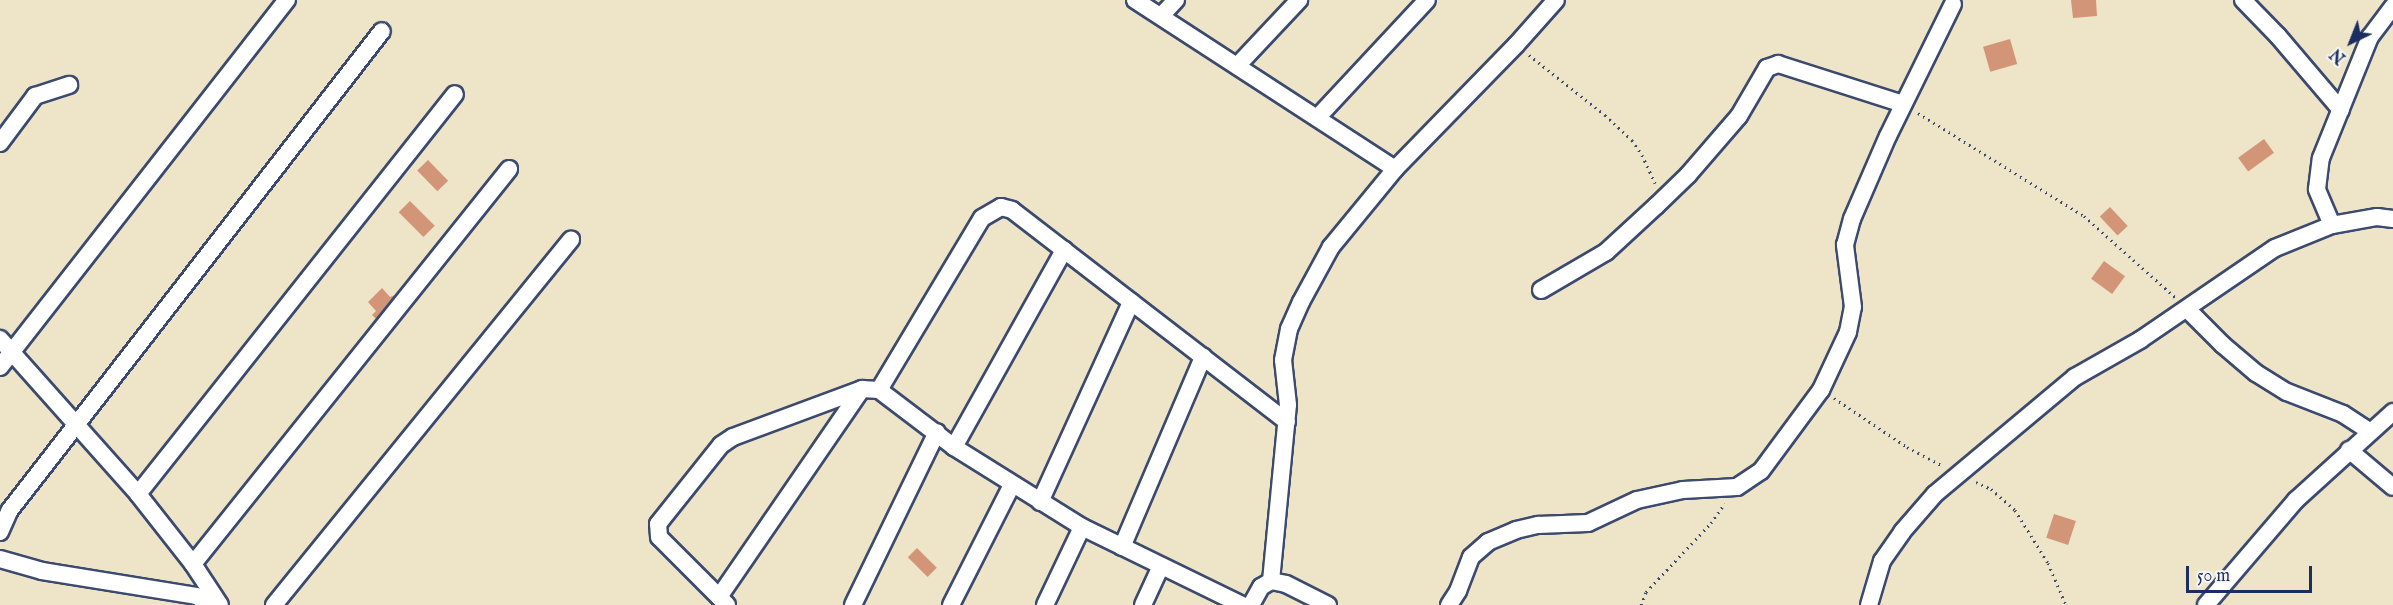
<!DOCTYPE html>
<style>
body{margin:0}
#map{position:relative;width:2393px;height:605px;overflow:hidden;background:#eee4c8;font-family:"IM FELL English",serif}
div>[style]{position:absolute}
.building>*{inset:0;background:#d39578;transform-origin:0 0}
.path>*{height:3px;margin-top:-1.5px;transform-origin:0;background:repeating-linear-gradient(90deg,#3b4a6e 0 1.5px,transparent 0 6px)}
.roads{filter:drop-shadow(2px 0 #3b4a6e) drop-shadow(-2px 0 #3b4a6e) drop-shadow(0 2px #3b4a6e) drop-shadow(0 -2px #3b4a6e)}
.minor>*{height:16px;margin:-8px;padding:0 8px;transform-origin:8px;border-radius:8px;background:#fff}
span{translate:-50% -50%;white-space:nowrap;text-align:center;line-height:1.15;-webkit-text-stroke:4.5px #f6f6f2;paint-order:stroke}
.north{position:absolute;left:2321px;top:12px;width:60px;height:60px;-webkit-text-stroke:4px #f6f6f2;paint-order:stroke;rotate:223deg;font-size:16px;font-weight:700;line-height:24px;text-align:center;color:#1b2f5e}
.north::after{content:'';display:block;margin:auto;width:21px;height:27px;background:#1b2f5e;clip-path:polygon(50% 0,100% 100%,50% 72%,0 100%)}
.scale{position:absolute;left:2186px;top:566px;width:126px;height:27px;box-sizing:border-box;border:3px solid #1b2f5e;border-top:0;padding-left:8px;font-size:18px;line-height:21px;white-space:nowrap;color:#1b2f5e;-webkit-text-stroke:4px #f6f6f2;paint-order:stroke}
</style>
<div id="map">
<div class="building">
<div style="clip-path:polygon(2071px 0,2096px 0,2097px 16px,2073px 18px)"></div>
<div style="left:2010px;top:39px;width:26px;height:28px;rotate:74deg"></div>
<div style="left:2264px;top:139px;width:17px;height:32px;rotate:54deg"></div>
<div style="left:428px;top:160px;width:29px;height:15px;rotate:46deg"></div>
<div style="left:410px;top:201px;width:35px;height:16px;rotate:45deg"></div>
<div style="left:2110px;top:207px;width:26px;height:14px;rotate:47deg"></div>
<div style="left:2104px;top:261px;width:26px;height:22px;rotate:36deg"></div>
<div style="clip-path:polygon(382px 288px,390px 297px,395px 295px,376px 319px,372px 315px,376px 311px,368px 302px)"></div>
<div style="left:2054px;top:514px;width:23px;height:25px;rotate:18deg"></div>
<div style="left:917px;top:548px;width:28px;height:13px;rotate:45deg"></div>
</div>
<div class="path">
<div style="left:1529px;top:55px;width:97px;rotate:38.3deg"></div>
<div style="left:1605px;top:115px;width:37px;rotate:43deg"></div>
<div style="left:1632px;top:140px;width:18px;rotate:56deg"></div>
<div style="left:1642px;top:155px;width:31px;rotate:65deg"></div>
<div style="left:1918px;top:113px;width:195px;rotate:31.8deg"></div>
<div style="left:2084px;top:216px;width:122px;rotate:41.7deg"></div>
<div style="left:1834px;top:398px;width:88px;rotate:33.9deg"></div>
<div style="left:1907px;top:447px;width:41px;rotate:27.8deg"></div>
<div style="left:1976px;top:482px;width:17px;rotate:25deg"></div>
<div style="left:1991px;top:489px;width:32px;rotate:41deg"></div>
<div style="left:2015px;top:510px;width:62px;rotate:58.1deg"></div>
<div style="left:2048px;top:563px;width:46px;rotate:66.8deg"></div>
<div style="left:1641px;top:605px;width:14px;rotate:-69deg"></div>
<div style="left:1646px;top:592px;width:95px;rotate:-46.7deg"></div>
<div style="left:1711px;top:523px;width:24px;rotate:-55deg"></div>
</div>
<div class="roads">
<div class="minor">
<div style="left:1135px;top:0;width:310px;rotate:33deg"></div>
<div style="left:2243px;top:0;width:50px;rotate:45.8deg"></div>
<div style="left:2278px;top:36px;width:97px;rotate:49.6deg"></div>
<div style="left:1161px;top:16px;width:22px;rotate:-47deg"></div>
<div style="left:1237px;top:66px;width:91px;rotate:-46.8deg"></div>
<div style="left:1317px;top:118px;width:161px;rotate:-47deg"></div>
<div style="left:0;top:143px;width:59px;rotate:-53.3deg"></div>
<div style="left:35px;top:96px;width:36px;rotate:-18deg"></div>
<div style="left:2332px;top:225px;width:39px;rotate:-113deg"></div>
<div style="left:2317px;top:189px;width:31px;rotate:-83deg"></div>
<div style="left:2321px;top:158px;width:131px;rotate:-68deg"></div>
<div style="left:2370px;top:37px;width:39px;rotate:-53deg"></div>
<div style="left:1541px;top:290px;width:75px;rotate:-30.3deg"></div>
<div style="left:1606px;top:252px;width:68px;rotate:-42.6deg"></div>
<div style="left:1656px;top:206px;width:45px;rotate:-44.1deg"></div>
<div style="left:1688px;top:175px;width:78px;rotate:-49.2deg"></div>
<div style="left:1739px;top:116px;width:56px;rotate:-59.7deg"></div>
<div style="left:1767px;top:68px;width:12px;rotate:-20deg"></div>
<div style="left:1778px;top:64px;width:131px;rotate:17.7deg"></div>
<div style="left:2187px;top:309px;width:51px;rotate:45deg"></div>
<div style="left:2223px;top:345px;width:43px;rotate:40.3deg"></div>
<div style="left:2256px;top:373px;width:36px;rotate:32deg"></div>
<div style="left:2287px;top:392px;width:60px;rotate:21.4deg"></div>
<div style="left:2343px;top:414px;width:31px;rotate:33deg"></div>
<div style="left:0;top:339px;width:208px;rotate:48.3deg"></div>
<div style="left:138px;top:494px;width:89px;rotate:51.8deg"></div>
<div style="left:193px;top:564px;width:49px;rotate:56.6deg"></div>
<div style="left:0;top:367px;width:466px;rotate:-52deg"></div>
<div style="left:879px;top:390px;width:200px;rotate:-59.1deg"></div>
<div style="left:982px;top:218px;width:22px;rotate:-30deg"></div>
<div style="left:1001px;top:207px;width:11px;rotate:15deg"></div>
<div style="left:1012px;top:210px;width:347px;rotate:37.6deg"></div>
<div style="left:954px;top:447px;width:226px;rotate:-60.8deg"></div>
<div style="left:2349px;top:450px;width:57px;rotate:40.1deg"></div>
<div style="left:138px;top:494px;width:510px;rotate:-51.6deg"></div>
<div style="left:1040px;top:502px;width:220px;rotate:-65.5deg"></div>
<div style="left:0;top:532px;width:24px;rotate:-66deg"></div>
<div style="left:10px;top:510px;width:606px;rotate:-52.17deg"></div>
<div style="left:1122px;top:547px;width:207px;rotate:-66.9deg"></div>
<div style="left:0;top:559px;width:44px;rotate:15.9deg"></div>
<div style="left:42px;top:571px;width:156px;rotate:9.2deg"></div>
<div style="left:196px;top:596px;width:17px;rotate:31deg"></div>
<div style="left:193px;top:564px;width:506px;rotate:-51.34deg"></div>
<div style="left:1271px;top:581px;width:177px;rotate:-84.5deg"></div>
<div style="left:1288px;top:405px;width:45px;rotate:-96.3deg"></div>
<div style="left:1283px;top:360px;width:32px;rotate:-79deg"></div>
<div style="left:1289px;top:329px;width:30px;rotate:-66deg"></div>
<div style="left:1301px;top:302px;width:63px;rotate:-61.4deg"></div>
<div style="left:1331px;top:247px;width:101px;rotate:-50.6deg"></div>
<div style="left:1395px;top:169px;width:173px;rotate:-45.7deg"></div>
<div style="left:1516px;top:45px;width:60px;rotate:-48.4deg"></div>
<div style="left:719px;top:597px;width:252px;rotate:-55.5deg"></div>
<div style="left:274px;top:605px;width:471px;rotate:-50.9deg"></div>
<div style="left:727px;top:605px;width:96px;rotate:-135deg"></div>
<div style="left:659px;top:537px;width:13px;rotate:-94deg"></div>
<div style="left:658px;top:524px;width:101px;rotate:-51.4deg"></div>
<div style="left:721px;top:445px;width:14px;rotate:-34deg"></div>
<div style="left:733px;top:437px;width:138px;rotate:-20.4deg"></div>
<div style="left:862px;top:389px;width:17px;rotate:3deg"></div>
<div style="left:879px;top:390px;width:94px;rotate:37.2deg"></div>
<div style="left:954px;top:447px;width:151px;rotate:32deg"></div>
<div style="left:1082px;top:527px;width:178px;rotate:26deg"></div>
<div style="left:853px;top:605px;width:192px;rotate:-64.1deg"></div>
<div style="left:951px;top:605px;width:135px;rotate:-63.1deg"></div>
<div style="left:1045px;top:605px;width:86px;rotate:-64.6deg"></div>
<div style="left:1143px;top:605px;width:43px;rotate:-65.2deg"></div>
<div style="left:1251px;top:605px;width:21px;rotate:-61deg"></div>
<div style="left:1261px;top:587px;width:12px;rotate:-31deg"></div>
<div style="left:1271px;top:581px;width:15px;rotate:11deg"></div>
<div style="left:1286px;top:584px;width:47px;rotate:26.6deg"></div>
<div style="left:1449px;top:605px;width:17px;rotate:-57deg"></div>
<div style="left:1458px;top:591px;width:36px;rotate:-69deg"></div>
<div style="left:1471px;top:557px;width:23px;rotate:-41deg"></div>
<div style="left:1488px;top:542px;width:30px;rotate:-23deg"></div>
<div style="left:1516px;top:530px;width:23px;rotate:-13deg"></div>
<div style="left:1538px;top:525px;width:50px;rotate:-2.3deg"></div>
<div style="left:1588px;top:523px;width:54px;rotate:-25.1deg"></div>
<div style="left:1637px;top:500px;width:47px;rotate:-12.3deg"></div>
<div style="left:1683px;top:490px;width:54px;rotate:-3.2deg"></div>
<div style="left:1737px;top:487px;width:29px;rotate:-34deg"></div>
<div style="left:1761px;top:471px;width:101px;rotate:-53.5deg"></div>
<div style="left:1821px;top:390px;width:64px;rotate:-65deg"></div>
<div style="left:1848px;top:332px;width:25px;rotate:-79deg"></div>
<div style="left:1853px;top:307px;width:63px;rotate:-97.4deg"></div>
<div style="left:1845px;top:245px;width:27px;rotate:-75deg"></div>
<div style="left:1852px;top:219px;width:90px;rotate:-66.6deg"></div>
<div style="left:1888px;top:136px;width:147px;rotate:-63.8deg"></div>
<div style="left:1869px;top:605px;width:46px;rotate:-73.5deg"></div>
<div style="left:1882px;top:561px;width:35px;rotate:-55deg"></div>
<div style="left:1902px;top:532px;width:50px;rotate:-49deg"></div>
<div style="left:1935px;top:494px;width:182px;rotate:-39.9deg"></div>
<div style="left:2075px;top:377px;width:75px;rotate:-29.6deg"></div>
<div style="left:2140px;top:340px;width:163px;rotate:-34.3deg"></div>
<div style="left:2275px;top:248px;width:61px;rotate:-22deg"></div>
<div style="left:2332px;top:225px;width:46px;rotate:-10.1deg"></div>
<div style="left:2377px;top:217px;width:16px;rotate:7deg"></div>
<div style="left:2206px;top:605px;width:138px;rotate:-49.4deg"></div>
<div style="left:2296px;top:500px;width:131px;rotate:-42.2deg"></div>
</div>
</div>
<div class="north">N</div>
<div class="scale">50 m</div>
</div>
